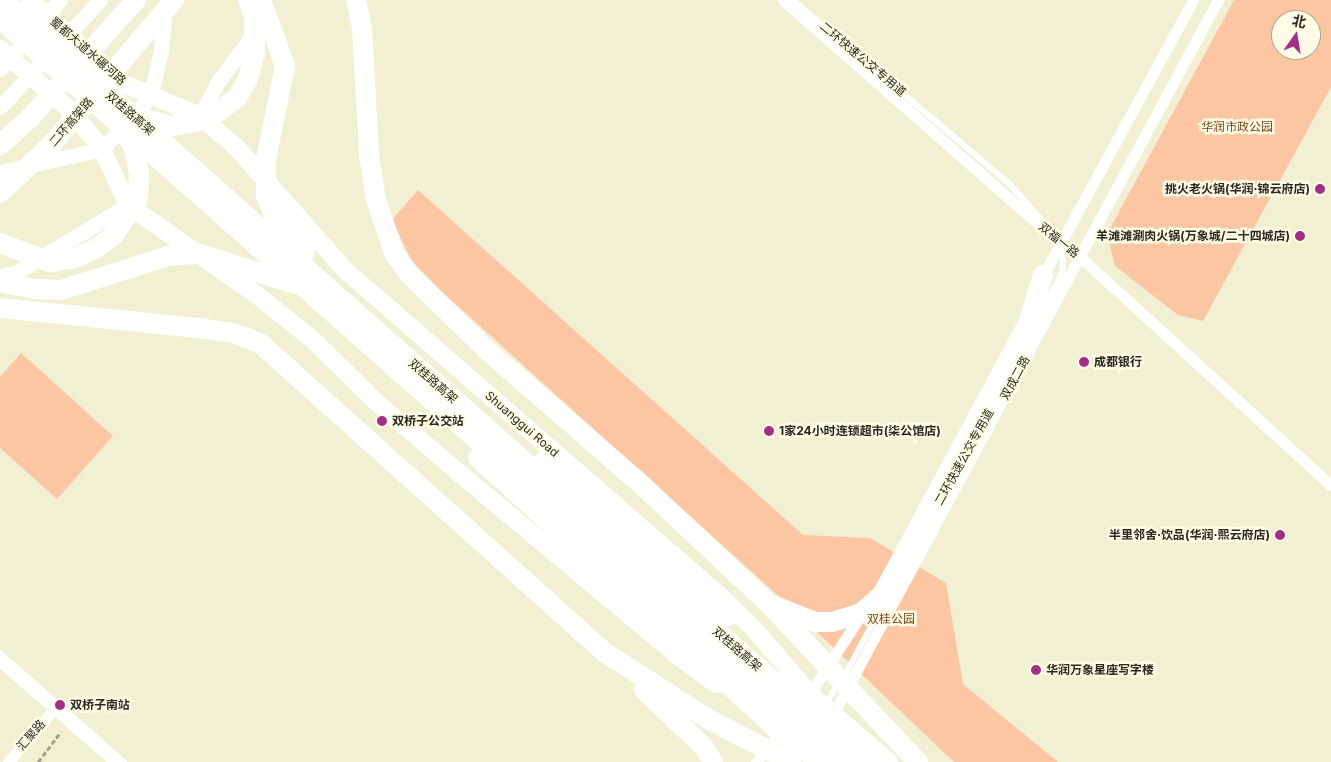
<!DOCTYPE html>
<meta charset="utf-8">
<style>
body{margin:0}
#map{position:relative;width:1331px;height:762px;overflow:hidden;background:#f2f0d2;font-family:Inter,"Noto Sans SC",sans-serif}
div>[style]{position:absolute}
.green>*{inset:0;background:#fdc6a2}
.path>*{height:2.5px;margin-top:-1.25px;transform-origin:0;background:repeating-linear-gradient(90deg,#a3a18b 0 5px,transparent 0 7.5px)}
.lane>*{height:5.5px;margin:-2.75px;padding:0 2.75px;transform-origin:2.75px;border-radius:2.75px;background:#fff}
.street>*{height:11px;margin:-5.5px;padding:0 5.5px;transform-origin:5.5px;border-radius:5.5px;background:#fff}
.secondary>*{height:15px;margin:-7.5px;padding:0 7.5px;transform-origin:7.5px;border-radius:7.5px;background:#fff}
.primary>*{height:18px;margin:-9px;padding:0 9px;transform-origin:9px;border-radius:9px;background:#fff}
.highway>*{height:20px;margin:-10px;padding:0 10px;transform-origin:10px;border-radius:10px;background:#fff}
.dots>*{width:14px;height:14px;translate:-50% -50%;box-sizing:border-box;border:2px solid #fffde5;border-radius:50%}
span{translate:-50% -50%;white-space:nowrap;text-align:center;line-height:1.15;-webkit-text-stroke:5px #fffde5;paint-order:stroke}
.street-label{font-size:12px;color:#2a291e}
.park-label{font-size:12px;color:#7d461b}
.poi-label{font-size:12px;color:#2a291e;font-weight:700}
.right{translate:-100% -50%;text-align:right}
.left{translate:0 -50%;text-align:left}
.north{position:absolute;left:1271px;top:10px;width:50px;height:50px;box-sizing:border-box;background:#fffde5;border:1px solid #aaa895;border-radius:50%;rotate:13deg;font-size:14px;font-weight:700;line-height:20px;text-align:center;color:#2a291e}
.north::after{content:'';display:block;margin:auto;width:18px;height:22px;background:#a42d85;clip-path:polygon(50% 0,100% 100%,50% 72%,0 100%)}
</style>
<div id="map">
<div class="green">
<div style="clip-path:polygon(evenodd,1234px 0,1331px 0,1331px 87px,1203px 321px,1178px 315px,1115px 266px,1107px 234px,1234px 0,1281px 20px,1311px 20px,1311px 50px,1281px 50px,1281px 20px)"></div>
<div style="clip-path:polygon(418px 190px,803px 535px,870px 538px,946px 583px,963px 684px,1058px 762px,954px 762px,783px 600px,440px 290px,412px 261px,392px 220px)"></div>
<div style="clip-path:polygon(21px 353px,113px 436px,57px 499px,0 448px,0 377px)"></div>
</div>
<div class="path">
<div style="left:38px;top:762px;width:38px;rotate:-53deg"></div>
</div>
<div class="lane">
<div style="left:793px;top:0;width:283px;rotate:40.3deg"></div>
<div style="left:1009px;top:183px;width:62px;rotate:48.3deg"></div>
<div style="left:1038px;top:320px;width:53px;rotate:-62.9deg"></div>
<div style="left:1062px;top:273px;width:12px;rotate:-85deg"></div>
<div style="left:1063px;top:261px;width:16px;rotate:-105deg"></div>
<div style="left:0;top:653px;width:165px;rotate:41.3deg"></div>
<div style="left:825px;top:705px;width:38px;rotate:-57deg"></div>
<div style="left:846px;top:673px;width:80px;rotate:-61.5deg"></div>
</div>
<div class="street">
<div style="left:783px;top:0;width:368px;rotate:41.3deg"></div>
<div style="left:1060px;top:243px;width:24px;rotate:35deg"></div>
<div style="left:1080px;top:257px;width:339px;rotate:42.3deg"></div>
<div style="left:1041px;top:279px;width:318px;rotate:-61.4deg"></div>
<div style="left:0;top:661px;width:153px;rotate:41.3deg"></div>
<div style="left:807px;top:698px;width:101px;rotate:-57.1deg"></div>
<div style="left:831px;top:718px;width:816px;rotate:-61.68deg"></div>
<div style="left:8px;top:762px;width:72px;rotate:-49deg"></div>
<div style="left:756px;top:762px;width:43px;rotate:-49.7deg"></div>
</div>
<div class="secondary">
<div style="left:0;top:69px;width:91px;rotate:-49deg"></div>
<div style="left:0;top:107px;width:146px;rotate:-46.9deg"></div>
<div style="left:200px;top:116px;width:41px;rotate:-62.2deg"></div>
<div style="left:219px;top:80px;width:63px;rotate:-52.8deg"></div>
<div style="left:0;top:172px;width:105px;rotate:-12.7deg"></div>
<div style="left:102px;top:149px;width:71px;rotate:-47.3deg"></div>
<div style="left:150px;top:97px;width:48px;rotate:-76.8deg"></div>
<div style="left:161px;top:50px;width:41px;rotate:-84.4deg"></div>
<div style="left:0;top:276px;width:15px;rotate:-11deg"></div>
<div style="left:15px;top:273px;width:132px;rotate:-31deg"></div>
</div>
<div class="primary">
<div style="left:29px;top:0;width:127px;rotate:41.5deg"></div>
<div style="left:124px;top:84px;width:82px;rotate:22.8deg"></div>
<div style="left:200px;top:116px;width:50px;rotate:41deg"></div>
<div style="left:238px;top:149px;width:162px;rotate:48.5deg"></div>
<div style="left:345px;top:270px;width:494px;rotate:41deg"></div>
<div style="left:718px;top:594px;width:50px;rotate:44.2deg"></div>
<div style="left:754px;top:629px;width:86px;rotate:49.3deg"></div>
<div style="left:810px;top:694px;width:104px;rotate:40.7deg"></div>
<div style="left:0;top:49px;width:94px;rotate:41.1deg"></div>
<div style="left:71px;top:111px;width:49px;rotate:50.8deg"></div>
<div style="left:102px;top:149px;width:62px;rotate:65.1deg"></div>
<div style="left:128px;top:205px;width:157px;rotate:34.9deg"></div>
<div style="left:257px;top:295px;width:70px;rotate:38.7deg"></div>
<div style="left:312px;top:339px;width:88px;rotate:44.5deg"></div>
<div style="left:375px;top:401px;width:109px;rotate:40.5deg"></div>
<div style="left:458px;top:472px;width:280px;rotate:39.9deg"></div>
<div style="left:673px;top:652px;width:54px;rotate:36.7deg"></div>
<div style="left:771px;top:725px;width:60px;rotate:38.2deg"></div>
</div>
<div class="highway">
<div style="left:2px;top:0;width:1151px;rotate:41.44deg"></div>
<div style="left:261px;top:0;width:70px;rotate:70deg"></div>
<div style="left:285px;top:66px;width:95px;rotate:101.5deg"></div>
<div style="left:266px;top:159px;width:37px;rotate:90deg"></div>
<div style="left:266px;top:196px;width:30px;rotate:66deg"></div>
<div style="left:278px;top:223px;width:40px;rotate:48deg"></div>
<div style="left:356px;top:0;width:29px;rotate:78deg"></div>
<div style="left:362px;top:28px;width:127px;rotate:86.8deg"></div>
<div style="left:369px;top:155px;width:46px;rotate:81.2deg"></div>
<div style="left:376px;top:200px;width:56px;rotate:71.2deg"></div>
<div style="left:394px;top:253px;width:29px;rotate:54deg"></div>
<div style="left:411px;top:276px;width:109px;rotate:44.3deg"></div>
<div style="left:489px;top:352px;width:204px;rotate:41deg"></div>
<div style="left:643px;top:486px;width:171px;rotate:43.1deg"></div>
<div style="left:768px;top:603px;width:219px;rotate:46.7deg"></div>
<div style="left:0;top:19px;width:1123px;rotate:41.43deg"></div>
<div style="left:138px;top:117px;width:35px;rotate:15deg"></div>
<div style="left:172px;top:126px;width:24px;rotate:-9deg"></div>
<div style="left:196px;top:122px;width:12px;rotate:-14deg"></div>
<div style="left:208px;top:119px;width:36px;rotate:-36deg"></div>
<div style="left:237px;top:98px;width:22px;rotate:-60deg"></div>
<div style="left:248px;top:79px;width:28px;rotate:-75deg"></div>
<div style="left:255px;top:52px;width:35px;rotate:-92deg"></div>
<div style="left:254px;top:17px;width:18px;rotate:-109deg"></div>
<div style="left:0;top:145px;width:42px;rotate:-42.1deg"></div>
<div style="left:31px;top:117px;width:157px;rotate:-48.1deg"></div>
<div style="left:0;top:193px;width:70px;rotate:-43.3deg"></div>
<div style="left:51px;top:145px;width:190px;rotate:-49.7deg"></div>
<div style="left:0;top:243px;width:53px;rotate:20.8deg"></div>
<div style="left:50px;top:262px;width:25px;rotate:-9deg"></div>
<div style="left:75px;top:258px;width:24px;rotate:-24deg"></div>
<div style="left:97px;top:248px;width:21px;rotate:-37deg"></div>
<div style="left:114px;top:235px;width:43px;rotate:-56.3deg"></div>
<div style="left:138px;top:199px;width:26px;rotate:-88deg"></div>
<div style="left:139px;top:173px;width:29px;rotate:-102deg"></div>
<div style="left:133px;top:145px;width:15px;rotate:-127deg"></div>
<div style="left:0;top:282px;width:37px;rotate:11deg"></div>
<div style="left:36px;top:289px;width:25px;rotate:2deg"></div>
<div style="left:61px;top:290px;width:112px;rotate:-17.6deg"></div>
<div style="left:168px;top:256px;width:32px;rotate:-4deg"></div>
<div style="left:200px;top:254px;width:100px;rotate:17.5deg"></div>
<div style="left:0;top:308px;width:206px;rotate:5.8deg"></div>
<div style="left:205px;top:329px;width:29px;rotate:8deg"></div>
<div style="left:234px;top:333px;width:29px;rotate:22deg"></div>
<div style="left:261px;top:344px;width:461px;rotate:41.9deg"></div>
<div style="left:604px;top:652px;width:126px;rotate:32.7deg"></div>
<div style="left:710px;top:720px;width:91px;rotate:27.4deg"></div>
<div style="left:478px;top:458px;width:409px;rotate:42.2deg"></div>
<div style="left:544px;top:461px;width:240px;rotate:40.3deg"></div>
<div style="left:775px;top:606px;width:43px;rotate:21.8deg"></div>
<div style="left:815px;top:622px;width:17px"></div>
<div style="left:832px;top:622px;width:30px;rotate:-17deg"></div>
<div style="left:861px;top:613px;width:28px;rotate:-41deg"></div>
<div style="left:882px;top:595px;width:308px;rotate:-61.7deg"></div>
<div style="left:1028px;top:324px;width:51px;rotate:-73deg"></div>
<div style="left:644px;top:690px;width:81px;rotate:43.5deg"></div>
<div style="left:703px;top:746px;width:19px;rotate:58deg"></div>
</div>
<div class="dots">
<div style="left:1320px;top:189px;background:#a42d85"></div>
<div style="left:1300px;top:236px;background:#a42d85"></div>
<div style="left:1084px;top:362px;background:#a42d85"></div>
<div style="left:382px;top:421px;background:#a42d85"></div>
<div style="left:769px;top:431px;background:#a42d85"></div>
<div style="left:1280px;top:535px;background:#a42d85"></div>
<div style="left:1036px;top:670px;background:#a42d85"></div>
<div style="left:60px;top:705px;background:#a42d85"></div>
</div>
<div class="street-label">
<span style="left:88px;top:51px;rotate:41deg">蜀都大道水碾河路</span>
<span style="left:863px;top:59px;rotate:40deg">二环快速公交专用道</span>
<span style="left:130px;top:113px;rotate:41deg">双桂路高架</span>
<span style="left:71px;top:122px;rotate:-49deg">二环高架路</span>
<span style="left:1059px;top:240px;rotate:39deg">双福一路</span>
<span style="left:1015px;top:378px;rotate:-62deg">双成二路</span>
<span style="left:433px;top:381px;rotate:41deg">双桂路高架</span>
<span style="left:522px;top:424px;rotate:41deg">Shuanggui Road</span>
<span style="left:964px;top:457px;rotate:-61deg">二环快速公交专用道</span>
<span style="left:737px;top:649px;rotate:41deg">双桂路高架</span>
<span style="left:31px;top:735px;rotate:-49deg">汇聚路</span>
</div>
<div class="park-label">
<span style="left:1237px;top:127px">华润市政公园</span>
<span style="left:891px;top:619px">双桂公园</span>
</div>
<div class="poi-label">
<span class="right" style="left:1310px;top:189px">挑火老火锅(华润·锦云府店)</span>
<span class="right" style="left:1290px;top:236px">羊滩滩涮肉火锅(万象城/二十四城店)</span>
<span class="left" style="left:1094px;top:362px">成都银行</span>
<span class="left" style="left:392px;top:421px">双桥子公交站</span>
<span class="left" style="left:779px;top:431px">1家24小时连锁超市(柒公馆店)</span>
<span class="right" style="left:1270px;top:535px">半里邻舍·饮品(华润·熙云府店)</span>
<span class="left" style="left:1046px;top:670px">华润万象星座写字楼</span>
<span class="left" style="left:70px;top:705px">双桥子南站</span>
</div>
<div class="north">北</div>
</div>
